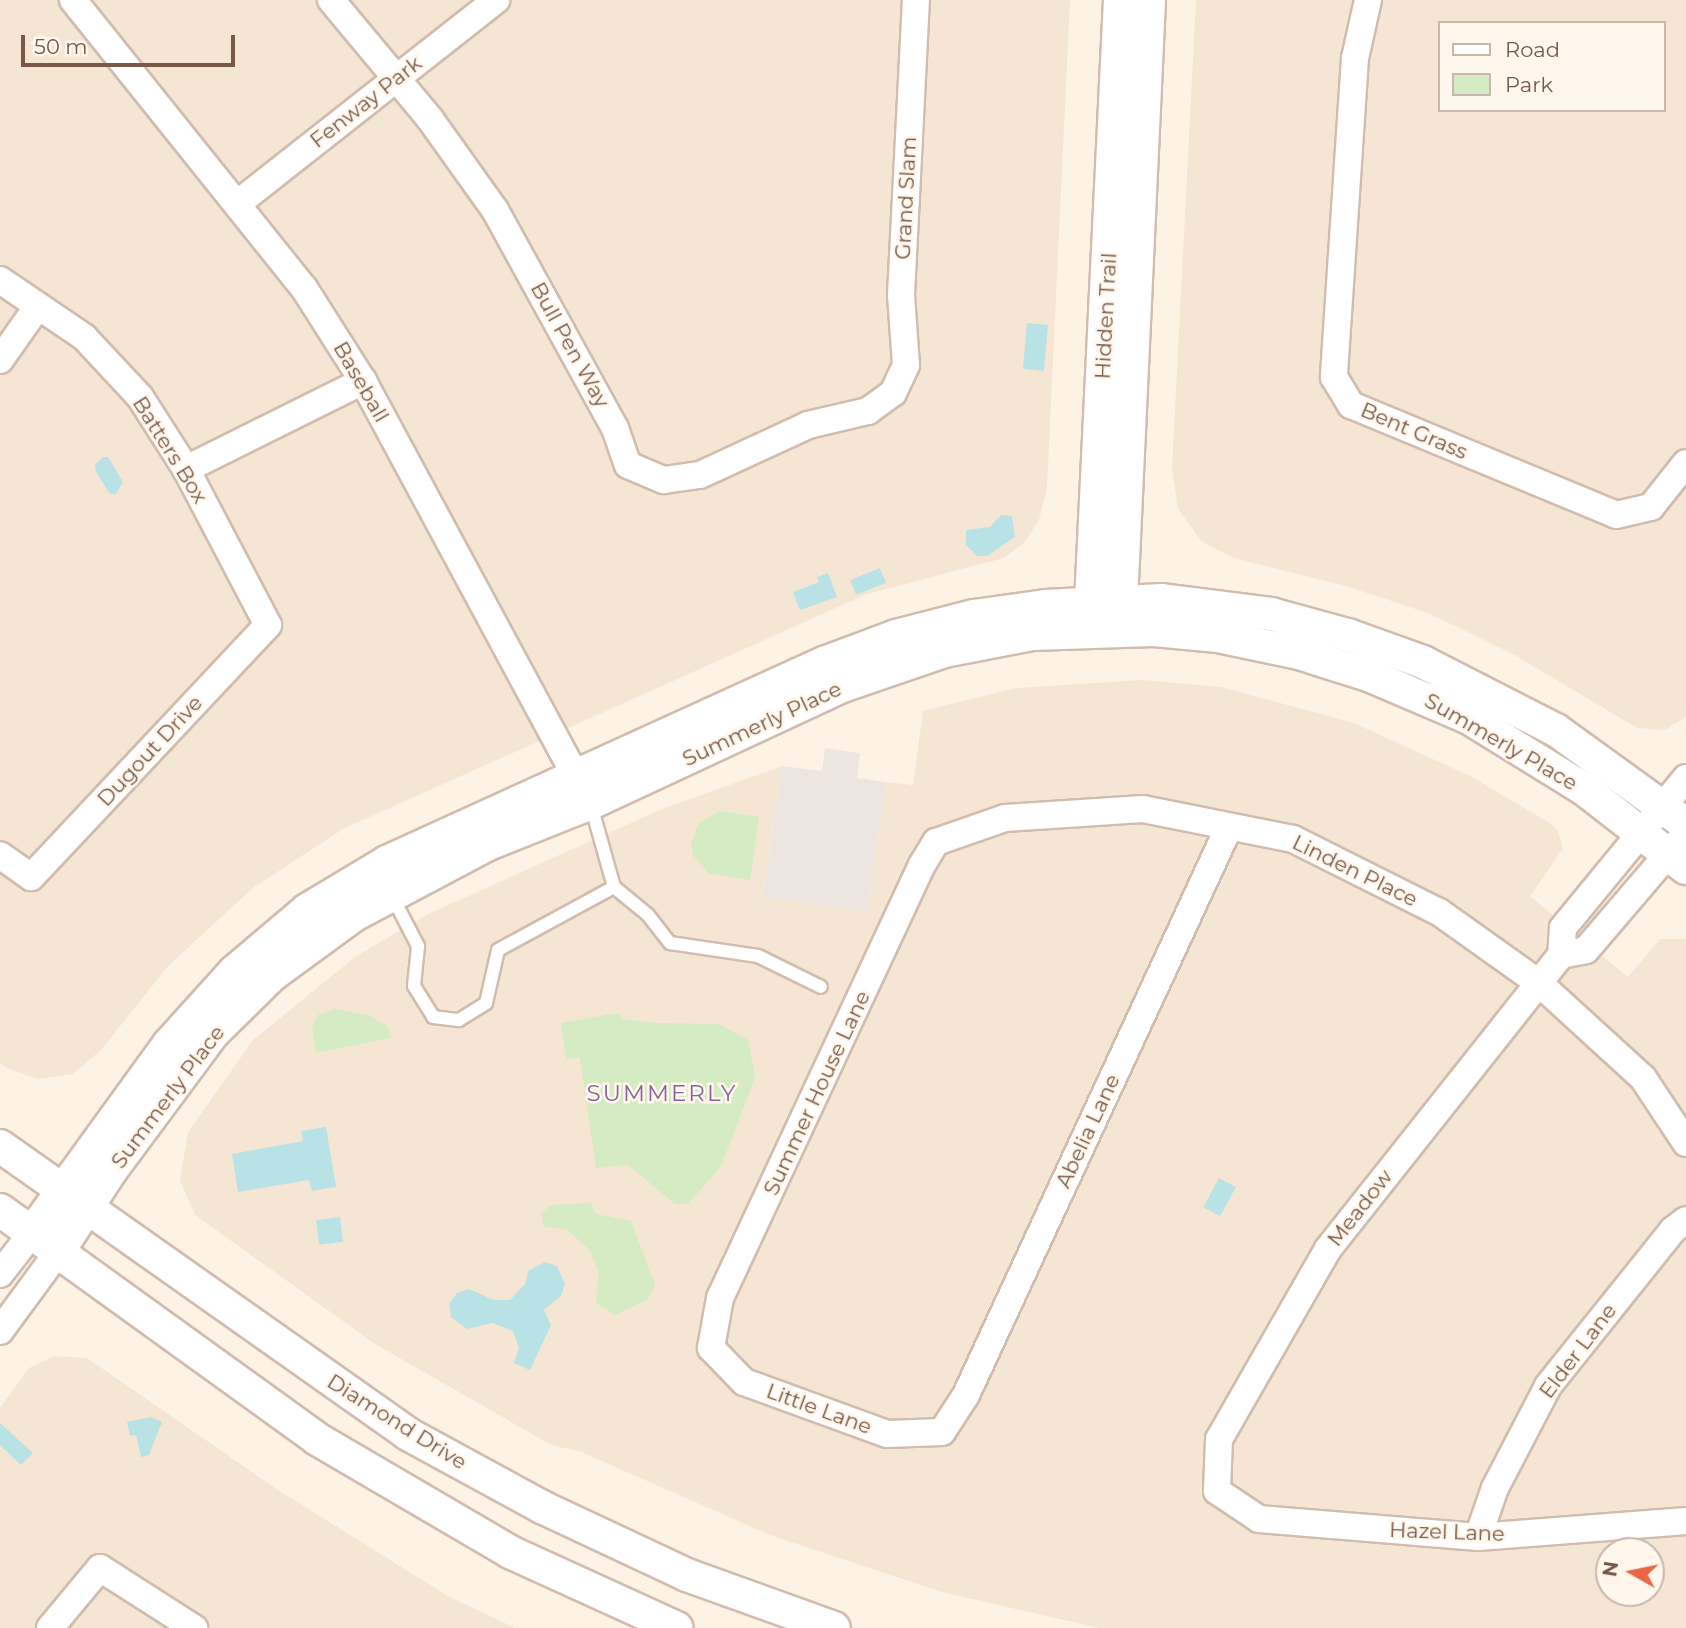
<!DOCTYPE html>
<style>
body{margin:0}
#map{position:relative;width:1686px;height:1628px;overflow:hidden;background:#fdf3e5;font-family:Montserrat,sans-serif}
div>[style]{position:absolute}
.residential>*{inset:0;background:#f5e5d3}
.industrial>*{inset:0;background:#ede5df}
.green>*{inset:0;background:#d4ebc3}
.water>*{inset:0;background:#b9e2e7;transform-origin:0 0}
.roads{filter:drop-shadow(2px 0 #d1bcad) drop-shadow(-2px 0 #d1bcad) drop-shadow(0 2px #d1bcad) drop-shadow(0 -2px #d1bcad)}
.service>*{height:12px;margin:-6px;padding:0 6px;transform-origin:6px;border-radius:6px;background:#fff}
.minor>*{height:26px;margin:-13px;padding:0 13px;transform-origin:13px;border-radius:13px;background:#fff}
.tertiary>*{height:32px;margin:-16px;padding:0 16px;transform-origin:16px;border-radius:16px;background:#fff}
span{translate:-50% -50%;white-space:nowrap;text-align:center;line-height:1.15;-webkit-text-stroke:5px #fff7ec;paint-order:stroke}
.street-label{font-size:21px;color:#775849}
.neighbourhood-label{font-size:23px;color:#87649b;letter-spacing:2px}
.legend{position:absolute;left:1438px;top:21px;width:228px;height:91px;box-sizing:border-box;background:#fff7ec;border:2px solid #c9b7ab;margin:0;padding:9px 12px;list-style:none;font-size:21px;color:#775849}
.legend li{display:flex;align-items:center;gap:14px;height:35px}
.legend b{width:35px;border:2px solid #c9b7ab}
.north{position:absolute;left:1595px;top:1537px;width:70px;height:70px;box-sizing:border-box;background:#fff7ec;border:2px solid #c9b7ab;border-radius:50%;rotate:279deg;font-size:19px;font-weight:700;line-height:28px;text-align:center;color:#775849}
.north::after{content:'';display:block;margin:auto;width:24px;height:32px;background:#eb6647;clip-path:polygon(50% 0,100% 100%,50% 72%,0 100%)}
.scale{position:absolute;left:21px;top:35px;width:214px;height:32px;box-sizing:border-box;border:4px solid #775849;border-top:0;padding-left:9px;font-size:21px;line-height:24px;white-space:nowrap;color:#775849;-webkit-text-stroke:5px #fff7ec;paint-order:stroke}
</style>
<div id="map">
<div class="residential">
<div style="clip-path:polygon(0 0,1070px 0,1047px 488px,1039px 520px,1025px 542px,1004px 558px,867px 594px,343px 829px,253px 888px,168px 966px,101px 1050px,73px 1074px,37px 1079px,7px 1068px,0 1063px)"></div>
<div style="clip-path:polygon(evenodd,1196px 0,1686px 0,1686px 717px,1665px 730px,1637px 728px,1511px 653px,1428px 613px,1349px 587px,1233px 558px,1201px 541px,1178px 509px,1172px 468px,1196px 0,1439px 23px,1663px 23px,1663px 110px,1439px 110px,1439px 23px)"></div>
<div style="clip-path:polygon(evenodd,1142px 680px,1221px 687px,1354px 723px,1472px 777px,1548px 822px,1558px 830px,1563px 849px,1530px 896px,1628px 977px,1660px 939px,1686px 939px,1686px 1628px,1099px 1628px,942px 1592px,770px 1535px,579px 1451px,553px 1446px,375px 1344px,195px 1215px,180px 1180px,188px 1132px,253px 1040px,355px 957px,428px 914px,662px 809px,782px 766px,763px 896px,867px 911px,886px 782px,913px 785px,923px 711px,1016px 688px,1142px 680px,1609px 1551px,1651px 1551px,1651px 1593px,1609px 1593px,1609px 1551px)"></div>
<div style="clip-path:polygon(54px 1356px,87px 1358px,275px 1488px,448px 1596px,515px 1628px,0 1628px,0 1408px,29px 1368px)"></div>
</div>
<div class="industrial">
<div style="clip-path:polygon(825px 748px,860px 753px,857px 778px,886px 782px,867px 912px,763px 897px,782px 766px,822px 771px)"></div>
</div>
<div class="green">
<div style="clip-path:polygon(720px 811px,759px 817px,750px 880px,708px 873px,693px 855px,691px 845px,698px 824px)"></div>
<div style="clip-path:polygon(336px 1009px,371px 1016px,387px 1026px,391px 1038px,316px 1053px,312px 1027px,318px 1015px)"></div>
<div style="clip-path:polygon(618px 1013px,623px 1019px,655px 1023px,719px 1024px,748px 1040px,755px 1078px,721px 1166px,688px 1204px,675px 1204px,628px 1165px,596px 1168px,580px 1058px,566px 1059px,561px 1023px)"></div>
<div style="clip-path:polygon(591px 1203px,596px 1214px,631px 1221px,655px 1285px,648px 1299px,615px 1315px,596px 1303px,599px 1272px,589px 1249px,566px 1229px,544px 1227px,541px 1213px,551px 1205px)"></div>
</div>
<div class="water">
<div style="left:1027px;top:323px;width:21px;height:46px;rotate:5deg"></div>
<div style="clip-path:polygon(103px 457px,108px 457px,123px 482px,116px 494px,110px 494px,96px 472px,95px 465px)"></div>
<div style="clip-path:polygon(1001px 515px,1012px 516px,1015px 537px,987px 556px,977px 556px,966px 545px,966px 530px,990px 527px)"></div>
<div style="left:880px;top:568px;width:16px;height:32px;rotate:68deg"></div>
<div style="clip-path:polygon(828px 573px,837px 597px,800px 610px,793px 592px,819px 582px,817px 577px)"></div>
<div style="clip-path:polygon(326px 1127px,336px 1187px,312px 1191px,309px 1180px,238px 1192px,232px 1154px,303px 1141px,301px 1131px)"></div>
<div style="left:1219px;top:1178px;width:19px;height:33px;rotate:28deg"></div>
<div style="left:340px;top:1217px;width:25px;height:24px;rotate:83deg"></div>
<div style="clip-path:polygon(545px 1262px,557px 1266px,565px 1284px,561px 1296px,544px 1310px,551px 1325px,530px 1370px,514px 1363px,519px 1348px,513px 1331px,492px 1323px,467px 1329px,451px 1317px,449px 1304px,457px 1293px,469px 1289px,494px 1300px,510px 1300px,525px 1284px,528px 1271px)"></div>
<div style="clip-path:polygon(151px 1417px,162px 1422px,149px 1455px,141px 1457px,136px 1435px,130px 1436px,127px 1422px)"></div>
<div style="clip-path:polygon(0 1423px,33px 1453px,21px 1465px,0 1445px)"></div>
</div>
<div class="roads">
<div class="service">
<div style="left:614px;top:887px;width:44px;rotate:39.5deg"></div>
<div style="left:648px;top:915px;width:36px;rotate:52deg"></div>
<div style="left:670px;top:943px;width:89px;rotate:8.4deg"></div>
<div style="left:758px;top:956px;width:70px;rotate:26.2deg"></div>
<div style="left:391px;top:894px;width:59px;rotate:62.6deg"></div>
<div style="left:418px;top:946px;width:40px;rotate:95.7deg"></div>
<div style="left:414px;top:986px;width:36px;rotate:58deg"></div>
<div style="left:433px;top:1017px;width:26px;rotate:7deg"></div>
<div style="left:459px;top:1020px;width:32px;rotate:-32deg"></div>
<div style="left:486px;top:1003px;width:54px;rotate:-77.2deg"></div>
<div style="left:498px;top:950px;width:132px;rotate:-28.5deg"></div>
<div style="left:614px;top:887px;width:85px;rotate:-105.7deg"></div>
</div>
<div class="minor">
<div style="left:73px;top:0;width:369px;rotate:51.3deg"></div>
<div style="left:304px;top:288px;width:110px;rotate:57.6deg"></div>
<div style="left:363px;top:381px;width:468px;rotate:61.7deg"></div>
<div style="left:331px;top:0;width:155px;rotate:50.2deg"></div>
<div style="left:430px;top:119px;width:112px;rotate:54.5deg"></div>
<div style="left:495px;top:210px;width:249px;rotate:61.2deg"></div>
<div style="left:615px;top:428px;width:39px;rotate:71deg"></div>
<div style="left:628px;top:465px;width:39px;rotate:23deg"></div>
<div style="left:664px;top:480px;width:36px;rotate:-8deg"></div>
<div style="left:700px;top:475px;width:119px;rotate:-24.8deg"></div>
<div style="left:808px;top:425px;width:62px;rotate:-13.1deg"></div>
<div style="left:868px;top:411px;width:31px;rotate:-36deg"></div>
<div style="left:893px;top:393px;width:31px;rotate:-65deg"></div>
<div style="left:906px;top:365px;width:70px;rotate:-94.1deg"></div>
<div style="left:901px;top:295px;width:295px;rotate:-87.1deg"></div>
<div style="left:1368px;top:0;width:59px;rotate:102.6deg"></div>
<div style="left:1355px;top:58px;width:320px;rotate:93.8deg"></div>
<div style="left:1334px;top:377px;width:33px;rotate:59deg"></div>
<div style="left:1351px;top:405px;width:287px;rotate:22.5deg"></div>
<div style="left:1616px;top:515px;width:36px;rotate:-13deg"></div>
<div style="left:1651px;top:507px;width:56px;rotate:-51.5deg"></div>
<div style="left:237px;top:204px;width:330px;rotate:-38.2deg"></div>
<div style="left:0;top:280px;width:102px;rotate:34.2deg"></div>
<div style="left:84px;top:337px;width:82px;rotate:47deg"></div>
<div style="left:140px;top:397px;width:85px;rotate:57.4deg"></div>
<div style="left:186px;top:469px;width:176px;rotate:62.3deg"></div>
<div style="left:268px;top:625px;width:346px;rotate:133.2deg"></div>
<div style="left:31px;top:877px;width:38px;rotate:-145deg"></div>
<div style="left:0;top:360px;width:66px;rotate:-54.9deg"></div>
<div style="left:186px;top:469px;width:198px;rotate:-26.4deg"></div>
<div style="left:1686px;top:778px;width:194px;rotate:129.4deg"></div>
<div style="left:1563px;top:928px;width:27px;rotate:94deg"></div>
<div style="left:1561px;top:955px;width:25px;rotate:-11deg"></div>
<div style="left:1586px;top:950px;width:154px;rotate:-49.5deg"></div>
<div style="left:1229px;top:827px;width:626px;rotate:114.85deg"></div>
<div style="left:966px;top:1395px;width:44px;rotate:123deg"></div>
<div style="left:942px;top:1432px;width:55px;rotate:177.9deg"></div>
<div style="left:887px;top:1434px;width:152px;rotate:-160deg"></div>
<div style="left:744px;top:1382px;width:47px;rotate:-134.1deg"></div>
<div style="left:711px;top:1348px;width:51px;rotate:-79.8deg"></div>
<div style="left:720px;top:1298px;width:478px;rotate:-65deg"></div>
<div style="left:922px;top:865px;width:27px;rotate:-59deg"></div>
<div style="left:936px;top:842px;width:73px;rotate:-19.2deg"></div>
<div style="left:1005px;top:818px;width:138px;rotate:-3.7deg"></div>
<div style="left:1143px;top:809px;width:153px;rotate:11.3deg"></div>
<div style="left:1293px;top:839px;width:163px;rotate:26.6deg"></div>
<div style="left:1439px;top:912px;width:123px;rotate:35.4deg"></div>
<div style="left:1539px;top:983px;width:141px;rotate:42.4deg"></div>
<div style="left:1643px;top:1078px;width:78px;rotate:56.5deg"></div>
<div style="left:1561px;top:955px;width:375px;rotate:128.4deg"></div>
<div style="left:1328px;top:1249px;width:219px;rotate:119.8deg"></div>
<div style="left:1219px;top:1439px;width:52px;rotate:92.2deg"></div>
<div style="left:1217px;top:1491px;width:50px;rotate:33.7deg"></div>
<div style="left:1259px;top:1519px;width:220px;rotate:4.7deg"></div>
<div style="left:1478px;top:1537px;width:209px;rotate:-4.4deg"></div>
<div style="left:0;top:1274px;width:52px;rotate:-52deg"></div>
<div style="left:0;top:1331px;width:98px;rotate:-53.7deg"></div>
<div style="left:1478px;top:1537px;width:52px;rotate:-70.9deg"></div>
<div style="left:1495px;top:1488px;width:115px;rotate:-62.5deg"></div>
<div style="left:1548px;top:1386px;width:200px;rotate:-51.3deg"></div>
<div style="left:1673px;top:1230px;width:16px;rotate:-38deg"></div>
<div style="left:50px;top:1628px;width:78px;rotate:-50.2deg"></div>
<div style="left:100px;top:1568px;width:112px;rotate:32.6deg"></div>
</div>
<div class="tertiary">
<div style="left:1090px;top:624px;width:625px;rotate:-87.25deg"></div>
<div style="left:1120px;top:625px;width:626px;rotate:-87.34deg"></div>
<div style="left:0;top:1146px;width:499px;rotate:35.2deg"></div>
<div style="left:408px;top:1434px;width:153px;rotate:28.6deg"></div>
<div style="left:542px;top:1507px;width:160px;rotate:25.1deg"></div>
<div style="left:687px;top:1575px;width:156px;rotate:19.8deg"></div>
<div style="left:0;top:1210px;width:391px;rotate:35.8deg"></div>
<div style="left:317px;top:1439px;width:224px;rotate:30.3deg"></div>
<div style="left:510px;top:1552px;width:183px;rotate:24.5deg"></div>
<div style="left:32px;top:1233px;width:233px;rotate:-54.1deg"></div>
<div style="left:169px;top:1044px;width:97px;rotate:-47.9deg"></div>
<div style="left:234px;top:972px;width:96px;rotate:-40.3deg"></div>
<div style="left:307px;top:910px;width:93px;rotate:-31deg"></div>
<div style="left:387px;top:862px;width:480px;rotate:-24.5deg"></div>
<div style="left:824px;top:663px;width:77px;rotate:-20.6deg"></div>
<div style="left:896px;top:636px;width:81px;rotate:-14.4deg"></div>
<div style="left:974px;top:616px;width:72px;rotate:-8deg"></div>
<div style="left:1045px;top:606px;width:117px;rotate:-2.9deg"></div>
<div style="left:1162px;top:600px;width:110px;rotate:7.3deg"></div>
<div style="left:1271px;top:614px;width:80px;rotate:15.3deg"></div>
<div style="left:1348px;top:635px;width:80px;rotate:19.8deg"></div>
<div style="left:1423px;top:662px;width:149px;rotate:27.1deg"></div>
<div style="left:1556px;top:730px;width:160px;rotate:35.9deg"></div>
<div style="left:58px;top:1252px;width:99px;rotate:-57deg"></div>
<div style="left:112px;top:1169px;width:169px;rotate:-53.4deg"></div>
<div style="left:213px;top:1033px;width:83px;rotate:-44.5deg"></div>
<div style="left:272px;top:975px;width:102px;rotate:-36.2deg"></div>
<div style="left:354px;top:915px;width:149px;rotate:-27.9deg"></div>
<div style="left:486px;top:845px;width:113px;rotate:-21.8deg"></div>
<div style="left:591px;top:803px;width:277px;rotate:-25deg"></div>
<div style="left:842px;top:686px;width:108px;rotate:-18.9deg"></div>
<div style="left:944px;top:651px;width:90px;rotate:-10.9deg"></div>
<div style="left:1032px;top:634px;width:122px;rotate:-1.9deg"></div>
<div style="left:1154px;top:630px;width:64px;rotate:5.4deg"></div>
<div style="left:1218px;top:636px;width:83px;rotate:11.9deg"></div>
<div style="left:1299px;top:653px;width:76px;rotate:17.7deg"></div>
<div style="left:1371px;top:676px;width:107px;rotate:23.2deg"></div>
<div style="left:1469px;top:718px;width:135px;rotate:31.7deg"></div>
<div style="left:1584px;top:789px;width:129px;rotate:37.8deg"></div>
</div>
</div>
<div class="street-label">
<span style="left:366px;top:102px;rotate:-38deg">Fenway Park</span>
<span style="left:906px;top:198px;rotate:-87deg">Grand Slam</span>
<span style="left:1106px;top:316px;rotate:-87deg">Hidden Trail</span>
<span style="left:570px;top:345px;rotate:61deg">Bull Pen Way</span>
<span style="left:361px;top:382px;rotate:60deg">Baseball</span>
<span style="left:1414px;top:431px;rotate:23deg">Bent Grass</span>
<span style="left:170px;top:450px;rotate:58deg">Batters Box</span>
<span style="left:762px;top:724px;rotate:-25deg">Summerly Place</span>
<span style="left:1501px;top:742px;rotate:30deg">Summerly Place</span>
<span style="left:150px;top:751px;rotate:-47deg">Dugout Drive</span>
<span style="left:1355px;top:871px;rotate:26deg">Linden Place</span>
<span style="left:817px;top:1093px;rotate:-65deg">Summer House Lane</span>
<span style="left:168px;top:1097px;rotate:-53deg">Summerly Place</span>
<span style="left:1088px;top:1131px;rotate:-65deg">Abelia Lane</span>
<span style="left:1360px;top:1208px;rotate:-52deg">Meadow</span>
<span style="left:1578px;top:1351px;rotate:-53deg">Elder Lane</span>
<span style="left:819px;top:1409px;rotate:20deg">Little Lane</span>
<span style="left:397px;top:1422px;rotate:32deg">Diamond Drive</span>
<span style="left:1447px;top:1532px;rotate:2deg">Hazel Lane</span>
</div>
<div class="neighbourhood-label">
<span style="left:662px;top:1093px">SUMMERLY</span>
</div>
<ul class="legend">
<li><b style="height:9px;background:#fff"></b>Road</li>
<li><b style="height:19px;background:#d4ebc3"></b>Park</li>
</ul>
<div class="north">N</div>
<div class="scale">50 m</div>
</div>
